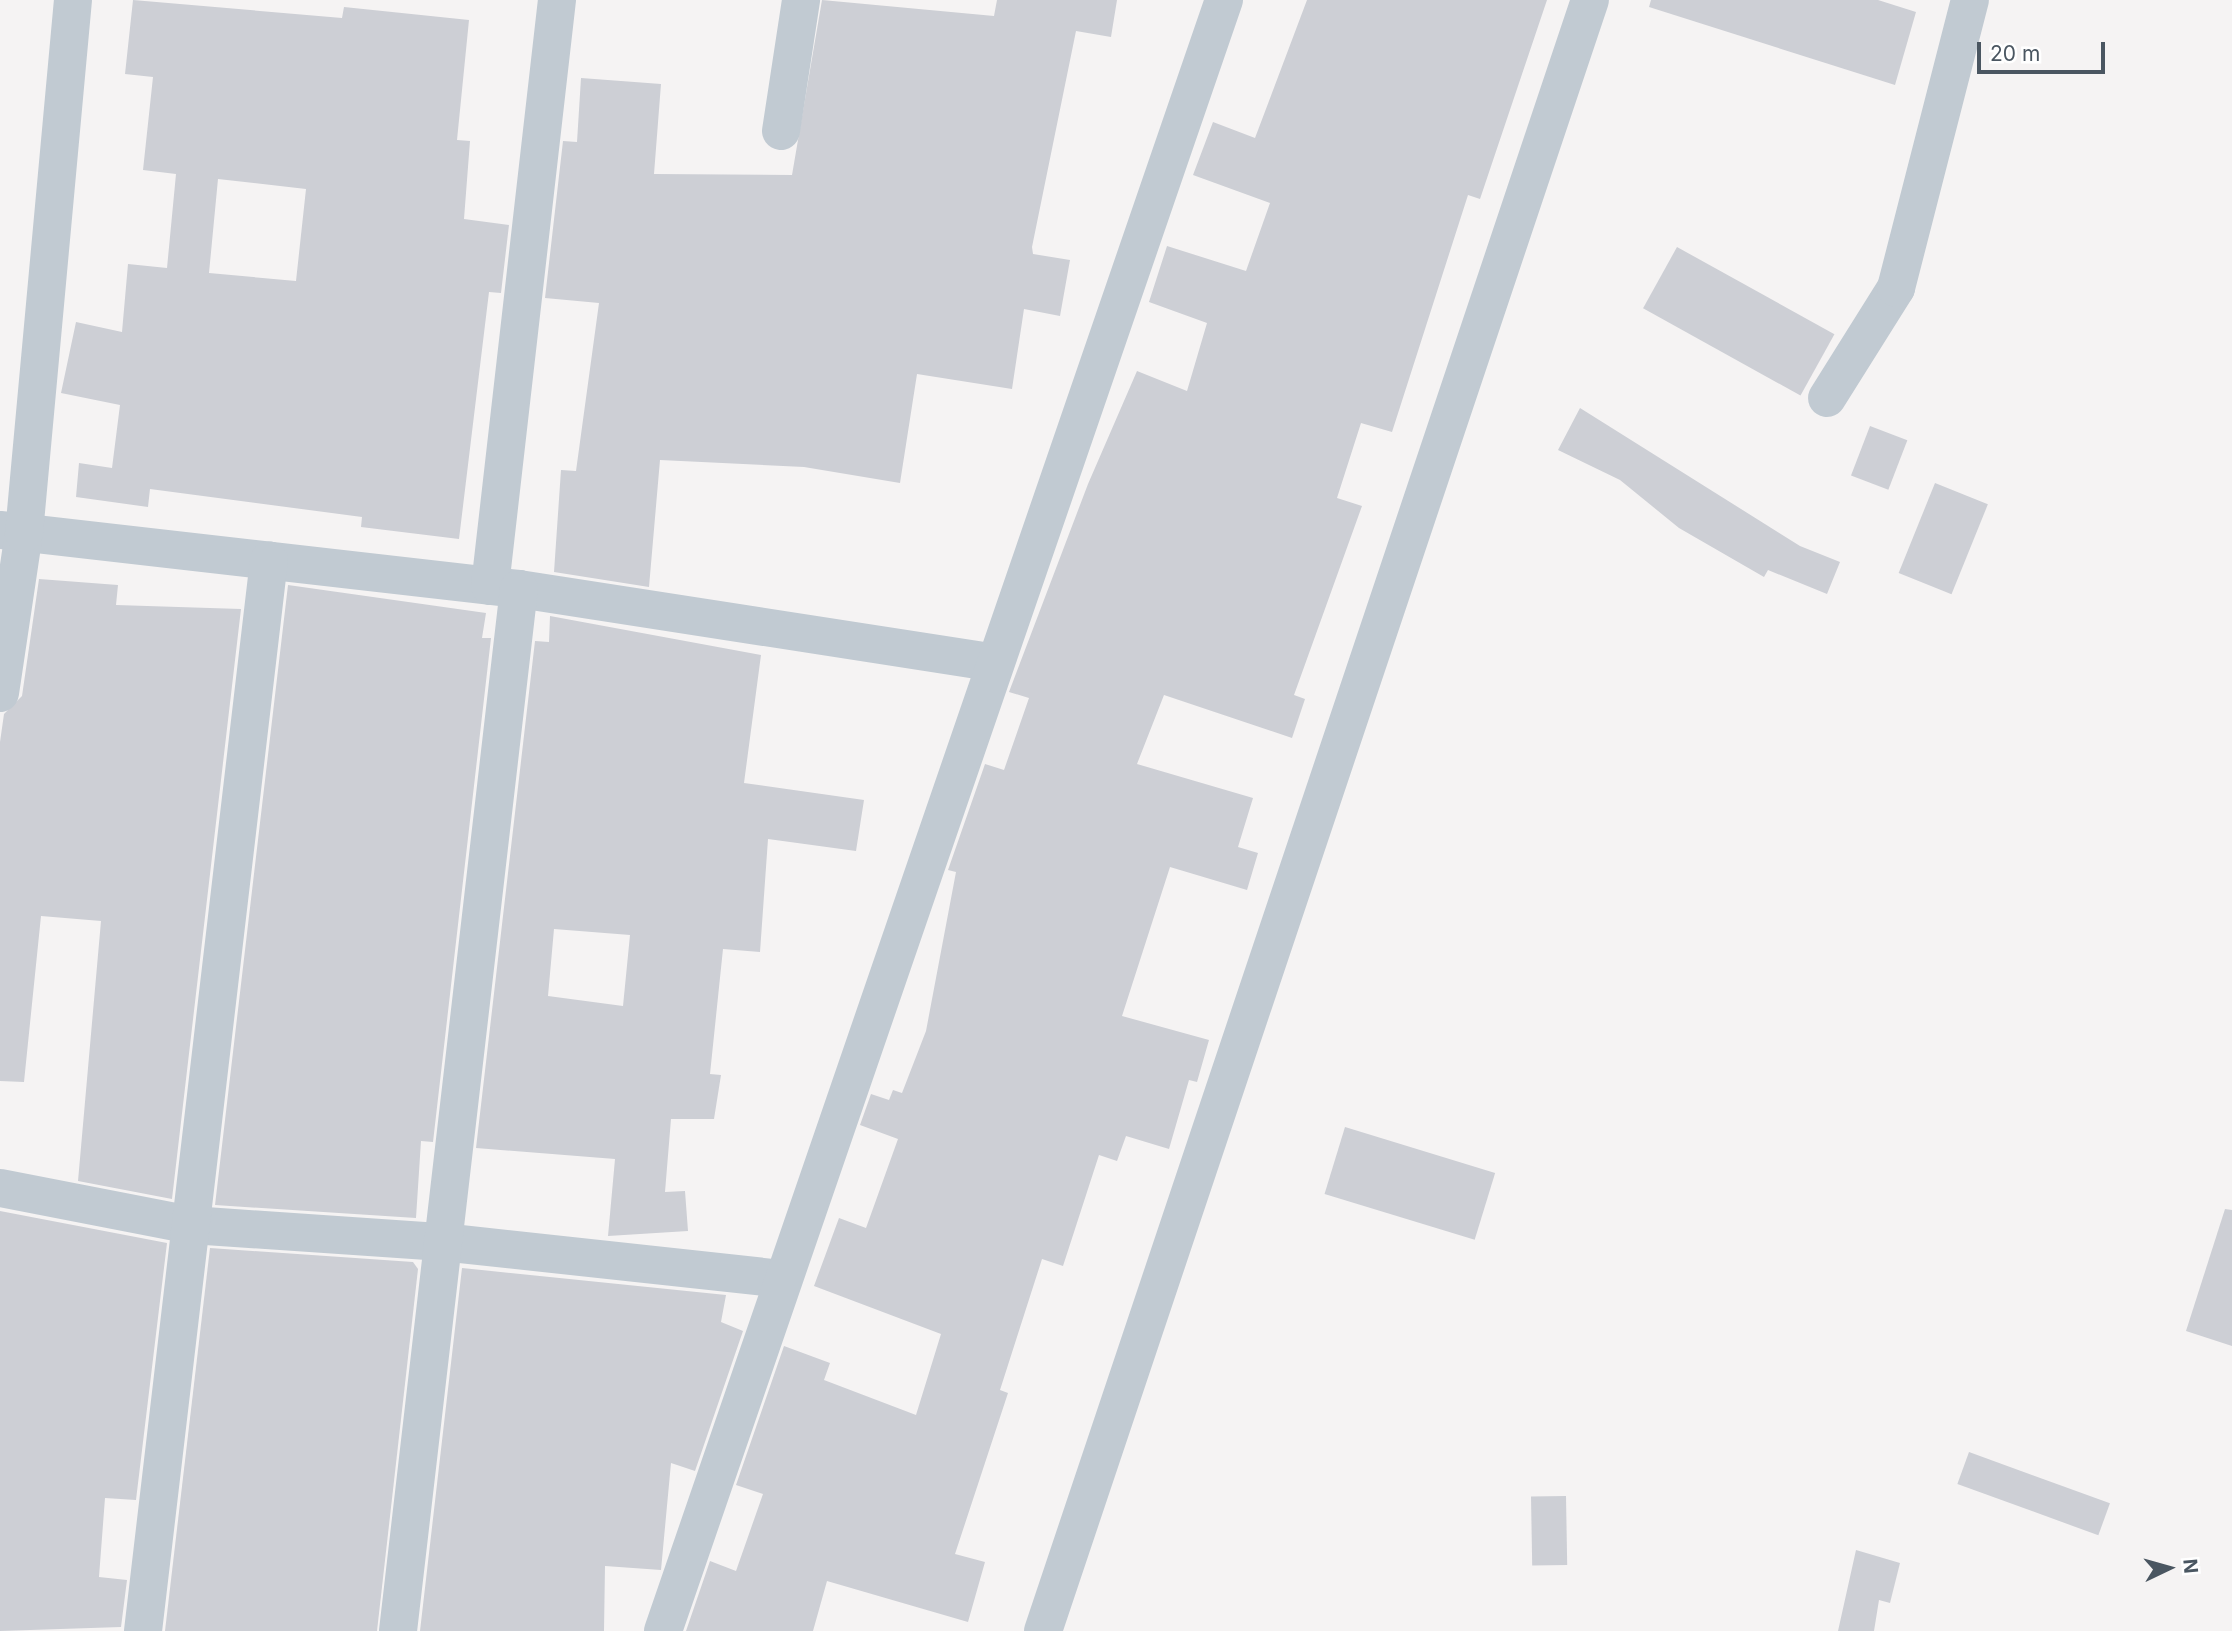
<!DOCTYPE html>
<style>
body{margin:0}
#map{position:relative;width:2232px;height:1631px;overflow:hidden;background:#f5f3f3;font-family:Inter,sans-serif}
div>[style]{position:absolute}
.building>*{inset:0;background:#cdcfd5;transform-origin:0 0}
.minor>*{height:38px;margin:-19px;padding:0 19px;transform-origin:19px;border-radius:19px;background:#c1cad2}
span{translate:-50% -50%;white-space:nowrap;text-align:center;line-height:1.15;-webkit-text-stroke:6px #fff;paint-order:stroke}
.north{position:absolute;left:2134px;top:1533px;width:70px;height:70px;-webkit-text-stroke:5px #fff;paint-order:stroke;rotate:85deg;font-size:19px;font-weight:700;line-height:28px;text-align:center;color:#4a5661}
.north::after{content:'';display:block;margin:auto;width:24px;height:32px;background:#4a5661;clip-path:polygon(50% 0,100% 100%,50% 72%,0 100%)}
.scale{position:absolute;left:1977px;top:42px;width:128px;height:32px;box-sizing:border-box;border:4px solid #4a5661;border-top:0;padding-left:9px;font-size:21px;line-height:24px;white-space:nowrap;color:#4a5661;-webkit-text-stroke:5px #fff;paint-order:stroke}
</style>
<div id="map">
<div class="building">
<div style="clip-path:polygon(evenodd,133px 0,342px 18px,344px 7px,469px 20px,457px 140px,470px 141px,464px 219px,509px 225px,501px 293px,489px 292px,459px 539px,361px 527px,362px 517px,150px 489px,148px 507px,76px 497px,79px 463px,112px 468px,120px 405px,61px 393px,76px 322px,122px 332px,128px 264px,167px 268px,176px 174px,143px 170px,153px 77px,125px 74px,133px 0,218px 179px,306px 189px,296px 281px,209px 273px,218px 179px)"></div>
<div style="clip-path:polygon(822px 0,994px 16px,997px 0,1117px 0,1111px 37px,1076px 31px,1032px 247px,1033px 254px,1070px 260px,1060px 316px,1024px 309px,1012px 389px,917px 374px,900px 483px,804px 467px,660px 460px,649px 587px,554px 572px,561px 470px,576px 471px,599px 303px,545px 298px,563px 141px,577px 142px,581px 78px,661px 84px,654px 174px,792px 175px)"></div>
<div style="clip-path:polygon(1307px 0,1547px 0,1480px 199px,1468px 195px,1392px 432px,1361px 423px,1337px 498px,1362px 506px,1294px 695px,1305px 699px,1292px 738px,1164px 695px,1137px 764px,1253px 798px,1238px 847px,1258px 853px,1247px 890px,1170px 867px,1122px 1016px,1209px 1040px,1197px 1082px,1189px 1080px,1169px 1149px,1126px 1136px,1117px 1161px,1099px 1155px,1063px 1266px,1042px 1259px,1000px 1390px,1008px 1393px,955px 1554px,985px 1562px,968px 1622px,827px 1581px,813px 1631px,686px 1631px,710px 1561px,736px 1571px,763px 1494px,736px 1485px,784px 1346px,830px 1363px,824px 1380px,916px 1415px,941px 1334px,814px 1286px,839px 1218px,866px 1228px,898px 1139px,860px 1125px,871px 1094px,889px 1100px,893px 1090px,902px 1093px,926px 1031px,956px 872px,948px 870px,985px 764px,1004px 770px,1029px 698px,1009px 692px,1088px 484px,1137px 371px,1187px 391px,1207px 323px,1149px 302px,1167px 246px,1246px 271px,1270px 203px,1193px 175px,1213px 122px,1255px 138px)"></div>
<div style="clip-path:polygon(1651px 0,1878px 0,1916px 12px,1895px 85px,1649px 7px)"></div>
<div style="left:1677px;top:247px;width:180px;height:70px;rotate:29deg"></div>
<div style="clip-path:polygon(1580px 408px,1800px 546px,1840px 562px,1827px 594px,1768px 570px,1764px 577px,1679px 528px,1620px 480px,1558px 450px)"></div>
<div style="left:1870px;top:426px;width:40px;height:53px;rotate:21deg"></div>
<div style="left:1935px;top:483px;width:57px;height:97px;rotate:22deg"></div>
<div style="clip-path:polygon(39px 579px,118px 585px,116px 605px,241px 609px,172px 1199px,78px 1181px,101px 921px,41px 916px,24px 1082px,0 1081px,0 742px,4px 714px,22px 696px)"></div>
<div style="clip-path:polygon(288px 585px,486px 613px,482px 638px,491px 638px,433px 1142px,421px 1141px,416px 1218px,215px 1205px)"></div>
<div style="clip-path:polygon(evenodd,550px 616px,761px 655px,744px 783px,864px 800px,856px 851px,768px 839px,760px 952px,723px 949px,710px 1074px,721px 1075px,714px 1119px,671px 1119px,665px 1192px,685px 1191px,688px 1231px,608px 1236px,615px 1159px,476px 1148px,535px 641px,549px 642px,550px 616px,554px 929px,630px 935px,623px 1006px,548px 996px,554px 929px)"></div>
<div style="left:1345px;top:1127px;width:157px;height:70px;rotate:17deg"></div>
<div style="clip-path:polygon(2225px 1209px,2232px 1210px,2232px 1346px,2186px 1331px)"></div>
<div style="clip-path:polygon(0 1211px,167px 1243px,136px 1500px,105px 1498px,99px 1577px,127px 1580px,121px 1627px,0 1631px)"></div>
<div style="clip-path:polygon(210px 1248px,413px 1262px,418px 1269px,377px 1631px,165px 1631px)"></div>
<div style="clip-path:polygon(462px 1268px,726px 1295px,721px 1322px,743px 1331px,695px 1471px,671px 1463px,661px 1570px,605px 1566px,604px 1631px,420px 1631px)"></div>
<div style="left:1969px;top:1452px;width:150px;height:34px;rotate:20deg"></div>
<div style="left:1566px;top:1496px;width:69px;height:35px;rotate:89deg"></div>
<div style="clip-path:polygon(1856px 1550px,1900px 1563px,1890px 1603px,1879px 1600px,1874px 1631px,1838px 1631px)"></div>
</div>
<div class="minor">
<div style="left:781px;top:131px;width:133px;rotate:-81.3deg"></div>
<div style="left:1827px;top:398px;width:130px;rotate:-57.9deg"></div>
<div style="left:1896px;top:288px;width:297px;rotate:-75.6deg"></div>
<div style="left:0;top:530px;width:522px;rotate:6.49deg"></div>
<div style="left:519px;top:589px;width:480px;rotate:8.8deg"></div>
<div style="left:490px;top:586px;width:590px;rotate:-83.48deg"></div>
<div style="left:0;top:693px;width:162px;rotate:-81.5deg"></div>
<div style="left:24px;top:533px;width:535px;rotate:-84.75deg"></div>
<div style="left:0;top:1188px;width:195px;rotate:11deg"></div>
<div style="left:191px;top:1225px;width:252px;rotate:3.9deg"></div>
<div style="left:442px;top:1242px;width:343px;rotate:6.2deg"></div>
<div style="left:143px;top:1631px;width:1078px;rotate:-83.29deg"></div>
<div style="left:398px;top:1631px;width:1049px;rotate:-83.38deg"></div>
<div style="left:663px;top:1631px;width:1725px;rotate:-71.02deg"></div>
<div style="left:1043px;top:1631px;width:1720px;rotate:-71.46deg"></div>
</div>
<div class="north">N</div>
<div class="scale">20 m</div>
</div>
